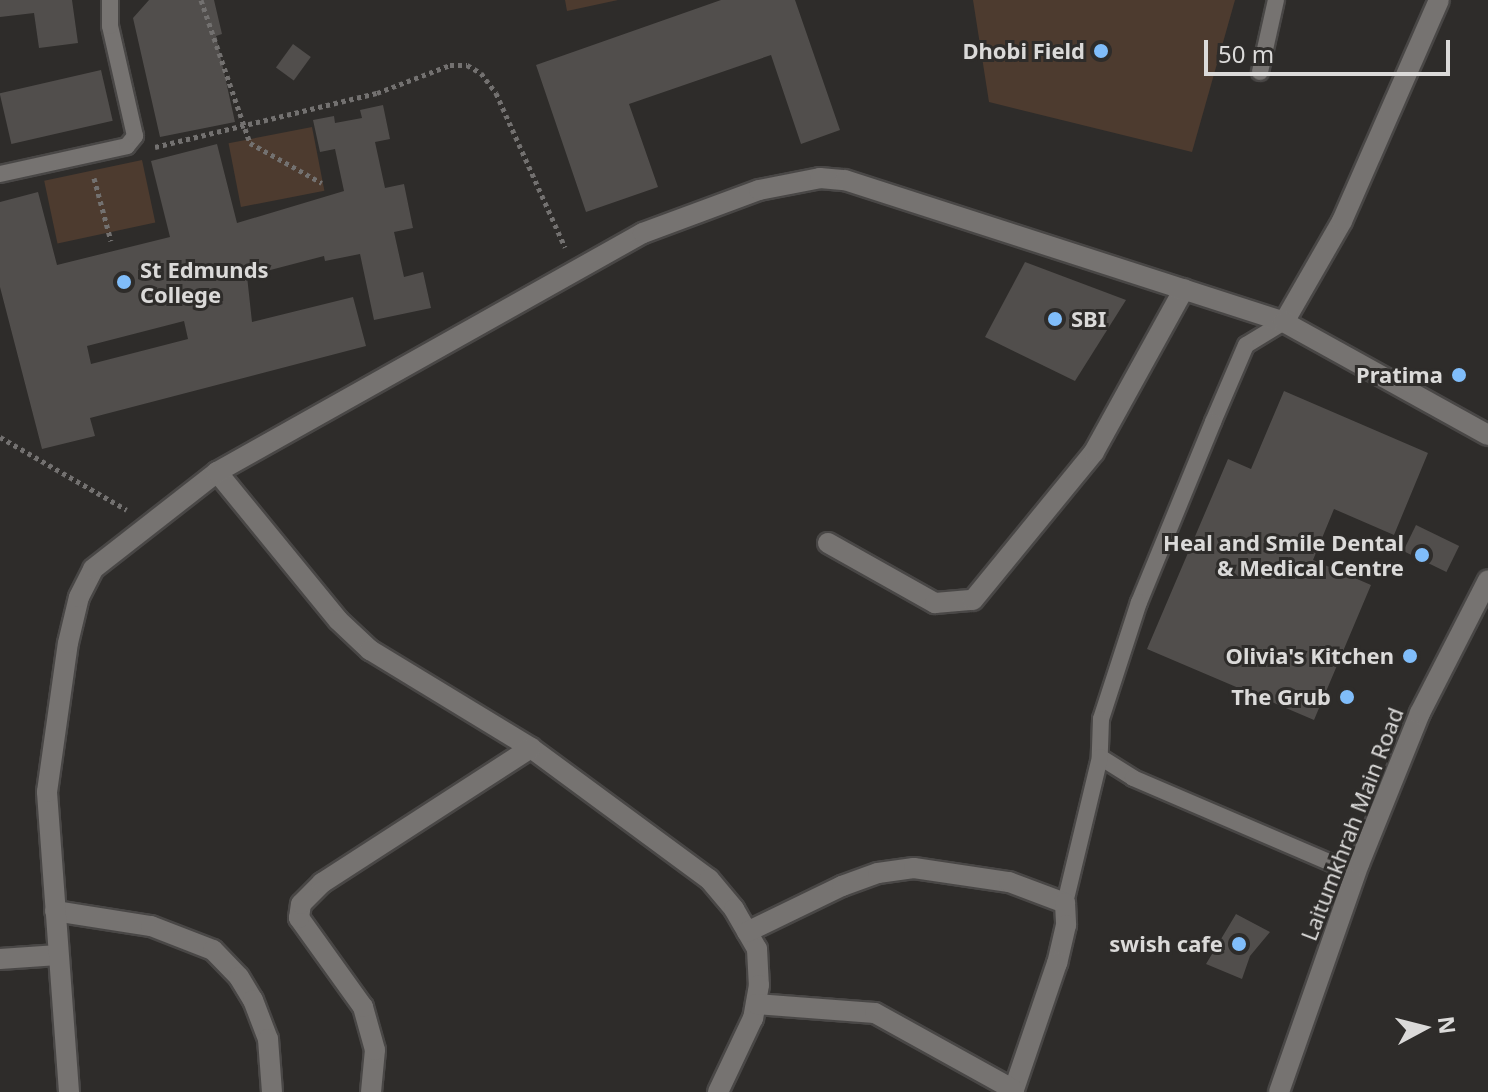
<!DOCTYPE html>
<style>
body{margin:0}
#map{position:relative;width:1488px;height:1092px;overflow:hidden;background:#2e2c2a;font-family:"Noto Sans",sans-serif}
div>[style]{position:absolute}
.green>*{inset:0;background:#4d3b2f;transform-origin:0 0}
.building>*{inset:0;background:#514e4c;transform-origin:0 0}
.path>*{height:5px;margin-top:-2.5px;transform-origin:0;background:repeating-linear-gradient(90deg,#737170 0 4px,transparent 0 8px)}
.roads{filter:drop-shadow(2px 0 #494746) drop-shadow(-2px 0 #494746) drop-shadow(0 2px #494746) drop-shadow(0 -2px #494746)}
.lane>*{height:16px;margin:-8px;padding:0 8px;transform-origin:8px;border-radius:8px;background:#767371}
.street>*{height:20px;margin:-10px;padding:0 10px;transform-origin:10px;border-radius:10px;background:#767371}
.secondary>*{height:20px;margin:-10px;padding:0 10px;transform-origin:10px;border-radius:10px;background:#767371}
.dots>*{width:22px;height:22px;translate:-50% -50%;box-sizing:border-box;border:4px solid #2e2c2a;border-radius:50%}
span{translate:-50% -50%;white-space:nowrap;text-align:center;line-height:1.15;-webkit-text-stroke:6px #2e2c2a;paint-order:stroke}
.poi-label{font-size:22px;color:#dbdad9;font-weight:700}
.right{translate:-100% -50%;text-align:right}
.left{translate:0 -50%;text-align:left}
.street-label{font-size:22px;color:#dbdad9}
.north{position:absolute;left:1384px;top:988px;width:80px;height:80px;-webkit-text-stroke:6px #2e2c2a;paint-order:stroke;rotate:83deg;font-size:22px;font-weight:700;line-height:32px;text-align:center;color:#dbdad9}
.north::after{content:'';display:block;margin:auto;width:28px;height:36px;background:#dbdad9;clip-path:polygon(50% 0,100% 100%,50% 72%,0 100%)}
.scale{position:absolute;left:1204px;top:40px;width:246px;height:36px;box-sizing:border-box;border:4px solid #dbdad9;border-top:0;padding-left:10px;font-size:24px;line-height:28px;white-space:nowrap;color:#dbdad9;-webkit-text-stroke:6px #2e2c2a;paint-order:stroke}
</style>
<div id="map">
<div class="green">
<div style="clip-path:polygon(565px 0,618px 0,567px 11px)"></div>
<div style="clip-path:polygon(973px 0,1235px 0,1192px 152px,989px 102px)"></div>
<div style="left:312px;top:127px;width:65px;height:85px;rotate:79deg"></div>
<div style="left:142px;top:160px;width:64px;height:100px;rotate:78deg"></div>
</div>
<div class="building">
<div style="clip-path:polygon(0 0,72px 0,78px 43px,39px 48px,34px 13px,0 17px)"></div>
<div style="clip-path:polygon(149px 0,214px 0,222px 34px,216px 36px,235px 122px,160px 137px,133px 18px)"></div>
<div style="clip-path:polygon(721px 0,795px 0,840px 130px,801px 144px,771px 55px,629px 104px,658px 187px,586px 212px,536px 65px)"></div>
<div style="left:293px;top:44px;width:22px;height:29px;rotate:36deg"></div>
<div style="left:101px;top:70px;width:52px;height:104px;rotate:77deg"></div>
<div style="clip-path:polygon(evenodd,383px 105px,390px 139px,375px 142px,385px 188px,404px 184px,413px 228px,394px 232px,404px 277px,423px 272px,431px 308px,374px 320px,360px 254px,325px 261px,324px 256px,247px 276px,252px 322px,353px 297px,366px 346px,90px 418px,95px 436px,42px 449px,0 287px,0 202px,38px 192px,57px 265px,170px 237px,151px 161px,217px 144px,237px 223px,344px 191px,335px 149px,320px 152px,313px 120px,334px 116px,335px 123px,362px 118px,360px 110px,383px 105px,184px 321px,188px 339px,91px 364px,87px 346px,184px 321px)"></div>
<div style="clip-path:polygon(1025px 262px,1126px 300px,1075px 381px,985px 337px)"></div>
<div style="clip-path:polygon(1284px 391px,1428px 453px,1394px 535px,1334px 509px,1313px 560px,1371px 585px,1314px 720px,1147px 649px,1228px 459px,1251px 469px)"></div>
<div style="left:1416px;top:525px;width:48px;height:29px;rotate:26deg"></div>
<div style="clip-path:polygon(1236px 914px,1270px 932px,1250px 956px,1242px 979px,1206px 964px)"></div>
</div>
<div class="path">
<div style="left:201px;top:0;width:151px;rotate:71.1deg"></div>
<div style="left:250px;top:143px;width:82px;rotate:29.1deg"></div>
<div style="left:155px;top:147px;width:228px;rotate:-13.7deg"></div>
<div style="left:377px;top:93px;width:78px;rotate:-21deg"></div>
<div style="left:450px;top:65px;width:17px"></div>
<div style="left:467px;top:65px;width:16px;rotate:30deg"></div>
<div style="left:481px;top:73px;width:25px;rotate:53deg"></div>
<div style="left:496px;top:93px;width:169px;rotate:65.9deg"></div>
<div style="left:94px;top:178px;width:65px;rotate:74.9deg"></div>
<div style="left:0;top:437px;width:146px;rotate:29.9deg"></div>
</div>
<div class="roads">
<div class="lane">
<div style="left:1260px;top:72px;width:74px;rotate:-77.5deg"></div>
<div style="left:0;top:174px;width:130px;rotate:-12.4deg"></div>
<div style="left:127px;top:146px;width:13px;rotate:-51deg"></div>
<div style="left:135px;top:136px;width:113px;rotate:-102.8deg"></div>
<div style="left:110px;top:26px;width:26px;rotate:-90deg"></div>
<div style="left:1284px;top:322px;width:44px;rotate:148.8deg"></div>
<div style="left:1246px;top:345px;width:84px;rotate:113.2deg"></div>
<div style="left:1213px;top:422px;width:195px;rotate:112.3deg"></div>
<div style="left:1139px;top:602px;width:123px;rotate:108deg"></div>
<div style="left:1101px;top:719px;width:38px;rotate:92deg"></div>
<div style="left:1100px;top:757px;width:39px;rotate:32deg"></div>
<div style="left:1133px;top:778px;width:219px;rotate:23.2deg"></div>
<div style="left:1334px;top:864px;width:25px"></div>
<div style="left:1065px;top:903px;width:150px;rotate:-76.5deg"></div>
</div>
<div class="street">
<div style="left:1284px;top:322px;width:116px;rotate:-60.1deg"></div>
<div style="left:1342px;top:221px;width:241px;rotate:-66.3deg"></div>
<div style="left:217px;top:472px;width:191px;rotate:50.7deg"></div>
<div style="left:338px;top:620px;width:44px;rotate:43.2deg"></div>
<div style="left:370px;top:650px;width:188px;rotate:31.3deg"></div>
<div style="left:531px;top:748px;width:221px;rotate:36.4deg"></div>
<div style="left:709px;top:879px;width:39px;rotate:50deg"></div>
<div style="left:734px;top:909px;width:46px;rotate:60.1deg"></div>
<div style="left:757px;top:949px;width:36px;rotate:87deg"></div>
<div style="left:759px;top:985px;width:34px;rotate:100deg"></div>
<div style="left:753px;top:1018px;width:82px;rotate:115.3deg"></div>
<div style="left:828px;top:543px;width:123px;rotate:29.3deg"></div>
<div style="left:935px;top:603px;width:38px;rotate:-5deg"></div>
<div style="left:973px;top:600px;width:191px;rotate:-50.7deg"></div>
<div style="left:1094px;top:452px;width:186px;rotate:-61.1deg"></div>
<div style="left:55px;top:911px;width:97px;rotate:8.9deg"></div>
<div style="left:151px;top:926px;width:66px;rotate:21.2deg"></div>
<div style="left:213px;top:950px;width:37px;rotate:46deg"></div>
<div style="left:239px;top:977px;width:27px;rotate:59deg"></div>
<div style="left:253px;top:1000px;width:42px;rotate:69deg"></div>
<div style="left:268px;top:1039px;width:53px;rotate:85.7deg"></div>
<div style="left:747px;top:932px;width:106px;rotate:-25.8deg"></div>
<div style="left:842px;top:886px;width:38px;rotate:-20deg"></div>
<div style="left:878px;top:873px;width:36px;rotate:-8deg"></div>
<div style="left:914px;top:868px;width:96px;rotate:8.4deg"></div>
<div style="left:1009px;top:882px;width:60px;rotate:20.6deg"></div>
<div style="left:1065px;top:903px;width:22px;rotate:87deg"></div>
<div style="left:1066px;top:925px;width:39px;rotate:103deg"></div>
<div style="left:1057px;top:963px;width:136px;rotate:108.8deg"></div>
<div style="left:0;top:959px;width:58px;rotate:-3.9deg"></div>
<div style="left:756px;top:1004px;width:119px;rotate:4.3deg"></div>
<div style="left:875px;top:1013px;width:159px;rotate:29deg"></div>
<div style="left:69px;top:1092px;width:301px;rotate:-94.2deg"></div>
<div style="left:47px;top:792px;width:150px;rotate:-82deg"></div>
<div style="left:68px;top:643px;width:47px;rotate:-76.6deg"></div>
<div style="left:79px;top:597px;width:31px;rotate:-63deg"></div>
<div style="left:93px;top:569px;width:157px;rotate:-38deg"></div>
<div style="left:217px;top:472px;width:488px;rotate:-29.3deg"></div>
<div style="left:643px;top:233px;width:124px;rotate:-20.3deg"></div>
<div style="left:759px;top:190px;width:62px;rotate:-11.1deg"></div>
<div style="left:820px;top:178px;width:25px;rotate:5deg"></div>
<div style="left:845px;top:180px;width:461px;rotate:17.9deg"></div>
<div style="left:1284px;top:322px;width:233px;rotate:29deg"></div>
<div style="left:371px;top:1092px;width:42px;rotate:-84.6deg"></div>
<div style="left:375px;top:1050px;width:45px;rotate:-105.6deg"></div>
<div style="left:363px;top:1007px;width:110px;rotate:-125.7deg"></div>
<div style="left:299px;top:918px;width:14px;rotate:-82deg"></div>
<div style="left:301px;top:904px;width:30px;rotate:-45deg"></div>
<div style="left:322px;top:883px;width:249px;rotate:-32.9deg"></div>
</div>
<div class="secondary">
<div style="left:1279px;top:1092px;width:242px;rotate:-70.7deg"></div>
<div style="left:1359px;top:864px;width:163px;rotate:-68deg"></div>
<div style="left:1420px;top:713px;width:149px;rotate:-62.9deg"></div>
</div>
</div>
<div class="dots">
<div style="left:1101px;top:51px;background:#80bdfa"></div>
<div style="left:124px;top:282px;background:#80bdfa"></div>
<div style="left:1055px;top:319px;background:#80bdfa"></div>
<div style="left:1459px;top:375px;background:#80bdfa"></div>
<div style="left:1422px;top:555px;background:#80bdfa"></div>
<div style="left:1410px;top:656px;background:#80bdfa"></div>
<div style="left:1347px;top:697px;background:#80bdfa"></div>
<div style="left:1239px;top:944px;background:#80bdfa"></div>
</div>
<div class="poi-label">
<span class="right" style="left:1085px;top:51px">Dhobi Field</span>
<span class="left" style="left:140px;top:282px">St Edmunds<br>College</span>
<span class="left" style="left:1071px;top:319px">SBI</span>
<span class="right" style="left:1443px;top:375px">Pratima</span>
<span class="right" style="left:1404px;top:555px">Heal and Smile Dental<br>&amp; Medical Centre</span>
<span class="right" style="left:1394px;top:656px">Olivia's Kitchen</span>
<span class="right" style="left:1331px;top:697px">The Grub</span>
<span class="right" style="left:1223px;top:944px">swish cafe</span>
</div>
<div class="street-label">
<span style="left:1352px;top:824px;rotate:-69deg">Laitumkhrah Main Road</span>
</div>
<div class="north">N</div>
<div class="scale">50 m</div>
</div>
